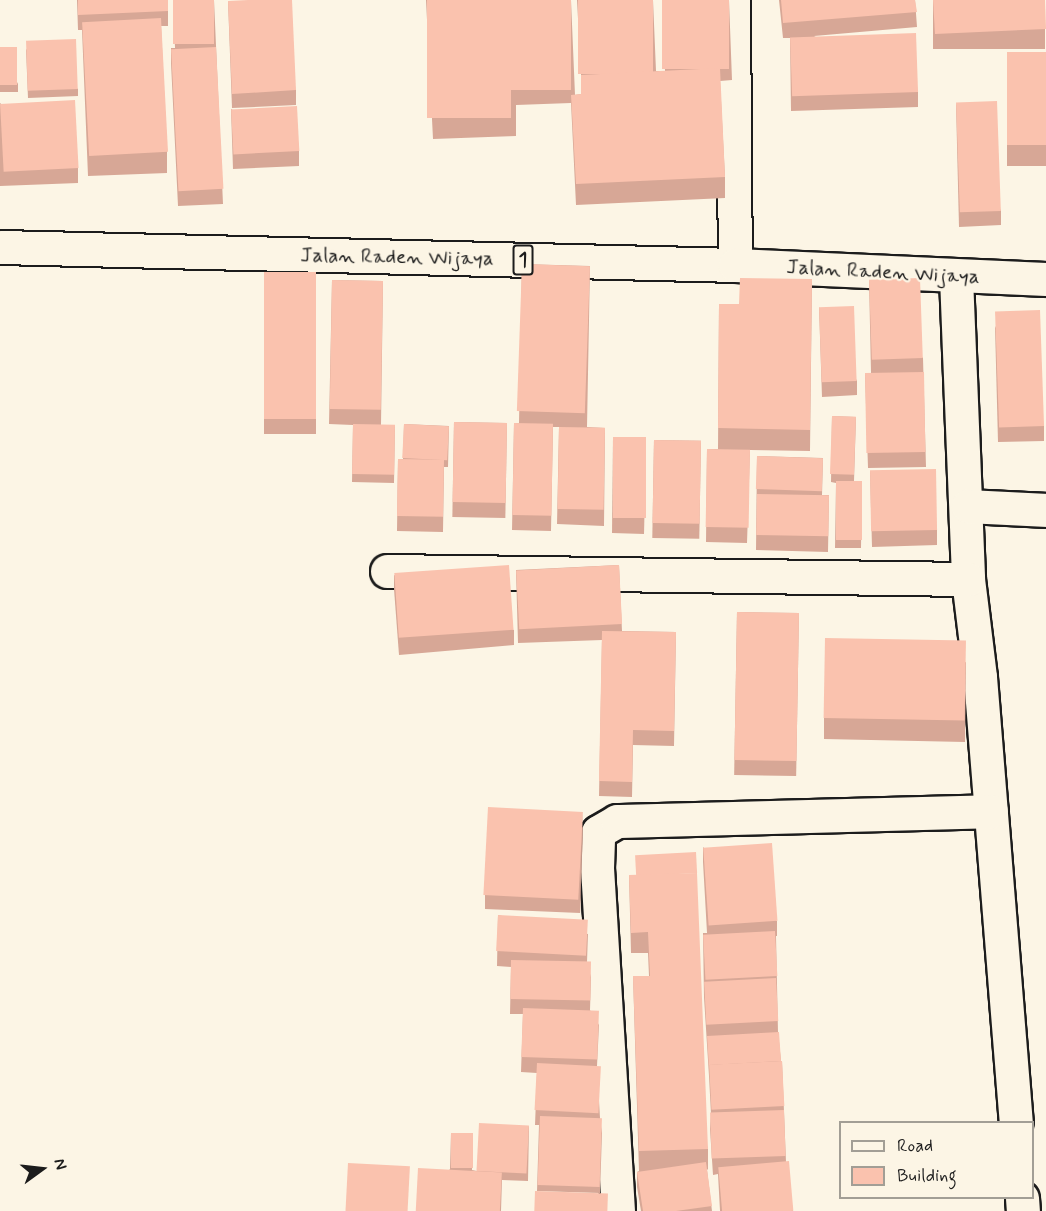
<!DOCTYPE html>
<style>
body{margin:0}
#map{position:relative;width:1046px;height:1211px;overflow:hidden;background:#fcf5e5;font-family:Mynerve,sans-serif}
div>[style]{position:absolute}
.roads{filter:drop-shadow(2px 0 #1c1c1c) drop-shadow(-2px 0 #1c1c1c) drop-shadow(0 2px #1c1c1c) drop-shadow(0 -2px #1c1c1c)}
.minor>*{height:33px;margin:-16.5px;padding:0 16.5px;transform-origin:16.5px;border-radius:16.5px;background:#fcf5e5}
.highway>*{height:33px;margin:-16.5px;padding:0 16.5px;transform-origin:16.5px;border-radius:16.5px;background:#fcf5e5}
.wall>*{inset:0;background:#d7a796;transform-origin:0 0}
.shaded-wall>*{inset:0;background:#af887a}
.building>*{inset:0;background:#fac2ae;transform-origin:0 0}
span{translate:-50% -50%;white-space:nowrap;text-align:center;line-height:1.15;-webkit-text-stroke:4.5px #fcf5e5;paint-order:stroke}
.shield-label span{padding:2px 4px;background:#fcf5e5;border:2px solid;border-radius:4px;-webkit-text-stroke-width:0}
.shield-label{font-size:20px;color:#1c1c1c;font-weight:700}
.street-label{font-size:21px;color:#1c1c1c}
.legend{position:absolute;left:839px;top:1121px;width:195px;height:78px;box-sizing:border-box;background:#fcf5e5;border:2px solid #a29e95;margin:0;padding:8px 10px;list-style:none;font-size:18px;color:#1c1c1c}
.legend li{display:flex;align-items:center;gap:12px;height:30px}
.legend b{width:30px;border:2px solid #a29e95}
.north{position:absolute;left:12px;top:1139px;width:60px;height:60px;-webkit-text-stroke:4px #fcf5e5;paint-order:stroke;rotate:75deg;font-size:16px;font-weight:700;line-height:24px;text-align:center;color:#1c1c1c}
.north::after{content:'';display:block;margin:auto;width:21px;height:27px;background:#1c1c1c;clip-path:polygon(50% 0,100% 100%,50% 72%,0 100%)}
</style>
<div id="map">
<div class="roads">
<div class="minor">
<div style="left:733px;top:0;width:265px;rotate:89.6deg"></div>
<div style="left:956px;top:277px;width:302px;rotate:87.7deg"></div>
<div style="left:968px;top:579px;width:99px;rotate:83deg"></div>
<div style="left:980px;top:677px;width:446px;rotate:85.4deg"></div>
<div style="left:968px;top:506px;width:78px;rotate:2.9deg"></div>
<div style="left:387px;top:571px;width:581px;rotate:0.79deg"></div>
<div style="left:1022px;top:1198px;width:13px;rotate:86deg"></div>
<div style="left:618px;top:1211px;width:344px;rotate:-93.5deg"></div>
<div style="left:597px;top:868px;width:36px;rotate:-88deg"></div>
<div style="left:598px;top:832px;width:22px;rotate:-30deg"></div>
<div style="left:617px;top:821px;width:374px;rotate:-1.5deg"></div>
</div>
<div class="highway">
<div style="left:0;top:247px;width:735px;rotate:1.4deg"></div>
<div style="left:735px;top:265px;width:311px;rotate:2.6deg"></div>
</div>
</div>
<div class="wall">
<div style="clip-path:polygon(77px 0,168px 0,168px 26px,161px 26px,167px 152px,167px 173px,88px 176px,82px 30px,78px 30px)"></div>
<div style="clip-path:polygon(173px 0,214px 0,223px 204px,178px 206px,171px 63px,171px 48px,175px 48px)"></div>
<div style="clip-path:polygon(426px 0,571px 0,575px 95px,581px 94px,581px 75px,577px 0,653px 0,656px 71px,665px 71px,662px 0,729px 0,732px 80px,720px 81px,725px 177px,725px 198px,576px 205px,571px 103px,516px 105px,516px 136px,433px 139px)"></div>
<div style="clip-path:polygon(779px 0,915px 0,917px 27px,814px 36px,918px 92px,918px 107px,791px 111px,790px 38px,783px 38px)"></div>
<div style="left:933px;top:0;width:112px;height:49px"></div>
<div style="clip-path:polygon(228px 1px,296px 90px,296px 105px,232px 108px)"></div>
<div style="clip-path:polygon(0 47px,18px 84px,18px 92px,0 92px)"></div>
<div style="clip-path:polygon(26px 49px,78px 89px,78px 96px,28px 98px)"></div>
<div style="left:1046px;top:52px;width:114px;height:39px;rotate:90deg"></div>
<div style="clip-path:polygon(0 103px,78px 168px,78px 183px,0 186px)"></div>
<div style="clip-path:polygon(956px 103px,1001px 211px,1001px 225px,959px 227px)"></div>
<div style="clip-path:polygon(231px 109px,299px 151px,299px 166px,233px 169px)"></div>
<div style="clip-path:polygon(522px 264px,590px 266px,587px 427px,605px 428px,604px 526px,557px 524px,559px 427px,553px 427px,551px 531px,512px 530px,514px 423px,519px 423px)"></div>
<div style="left:264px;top:272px;width:52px;height:162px"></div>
<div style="clip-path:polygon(812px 279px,810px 451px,750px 450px,747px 543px,706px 542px,707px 449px,718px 449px,719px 304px,739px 304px)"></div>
<div style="clip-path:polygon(332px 280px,383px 281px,381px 425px,395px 425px,394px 483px,352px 482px,353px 425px,329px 424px)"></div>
<div style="clip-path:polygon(869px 280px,923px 358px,926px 467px,868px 468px,865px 374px,871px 373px)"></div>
<div style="clip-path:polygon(819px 307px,857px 381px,857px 395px,822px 397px)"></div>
<div style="clip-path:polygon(995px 326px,1044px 426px,1044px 441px,998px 442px)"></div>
<div style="clip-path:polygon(832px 416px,856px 417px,854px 481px,862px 481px,861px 548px,835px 548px,836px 483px,831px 482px)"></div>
<div style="left:454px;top:422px;width:53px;height:95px;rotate:1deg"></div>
<div style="clip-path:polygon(404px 424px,449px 426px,448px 467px,444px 467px,443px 532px,397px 531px,398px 459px,403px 459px)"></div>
<div style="clip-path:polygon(613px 437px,646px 452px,644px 534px,612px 533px)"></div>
<div style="left:654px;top:440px;width:47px;height:98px;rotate:1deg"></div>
<div style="clip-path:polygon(757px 456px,823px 458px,822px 495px,829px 495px,828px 552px,756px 550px)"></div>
<div style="clip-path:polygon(870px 471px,937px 530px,937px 545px,872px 547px)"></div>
<div style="clip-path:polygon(619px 565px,622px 631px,676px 632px,674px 746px,633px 745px,632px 797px,599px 796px,602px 640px,518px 643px,516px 570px)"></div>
<div style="clip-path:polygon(394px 575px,514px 630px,514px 645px,399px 655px,394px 589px)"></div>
<div style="left:737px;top:612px;width:62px;height:163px;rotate:1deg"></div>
<div style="clip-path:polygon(966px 662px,965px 742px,824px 739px,824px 718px)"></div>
<div style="clip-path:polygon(583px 827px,580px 913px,485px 909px,485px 895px)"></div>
<div style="clip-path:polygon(703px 847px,777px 921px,777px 936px,776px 936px,778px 1032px,781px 1061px,782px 1061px,786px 1162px,793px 1211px,720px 1211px,718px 1174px,713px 1175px,710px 1129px,711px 1114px,709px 1076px,704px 997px,703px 933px,707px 933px,703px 862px)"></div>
<div style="clip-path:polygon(629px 875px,635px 875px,708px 1149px,708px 1169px,707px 1170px,712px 1211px,641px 1211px,637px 1187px,637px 1172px,639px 1171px,633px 976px,649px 976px,648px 953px,631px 953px)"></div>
<div style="clip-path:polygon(498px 915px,588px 934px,587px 962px,591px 977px,590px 1010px,599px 1025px,597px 1066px,600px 1118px,602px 1133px,600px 1193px,537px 1191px,539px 1125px,535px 1125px,537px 1073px,521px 1072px,523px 1014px,510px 1014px,511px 967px,497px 966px)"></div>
<div style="clip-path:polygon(529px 1126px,528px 1181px,502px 1180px,501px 1211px,416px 1211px,450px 1169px,451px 1133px,473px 1133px,472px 1170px,477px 1171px)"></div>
</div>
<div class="shaded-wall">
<div style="clip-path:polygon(583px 812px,583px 827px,580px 913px,580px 898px)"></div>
</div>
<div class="building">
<div style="clip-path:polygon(78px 0,168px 0,168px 11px,78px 15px)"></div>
<div style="left:173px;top:0;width:41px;height:44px"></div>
<div style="clip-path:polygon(248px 0,292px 0,296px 90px,232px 94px,228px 1px)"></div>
<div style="left:427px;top:0;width:84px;height:118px"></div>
<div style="left:511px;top:0;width:60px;height:90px"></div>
<div style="left:578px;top:0;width:75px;height:74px"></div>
<div style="left:662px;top:0;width:67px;height:69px"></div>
<div style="clip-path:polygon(781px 0,915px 0,917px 12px,783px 23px)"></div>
<div style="clip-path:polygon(933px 0,1045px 0,1046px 29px,935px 34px)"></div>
<div style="left:161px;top:18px;width:134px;height:79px;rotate:87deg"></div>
<div style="left:916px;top:33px;width:59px;height:126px;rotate:88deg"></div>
<div style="left:76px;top:39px;width:50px;height:50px;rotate:88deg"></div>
<div style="left:0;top:47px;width:17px;height:38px"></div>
<div style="left:216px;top:47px;width:142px;height:45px;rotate:87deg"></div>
<div style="left:1046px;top:52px;width:93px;height:39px;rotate:90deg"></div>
<div style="clip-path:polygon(720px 68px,725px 177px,576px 184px,571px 95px,581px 94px,581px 75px)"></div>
<div style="left:75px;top:100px;width:68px;height:75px;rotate:87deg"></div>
<div style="left:997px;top:101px;width:110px;height:41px;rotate:88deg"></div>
<div style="left:297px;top:106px;width:45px;height:66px;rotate:87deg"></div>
<div style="left:522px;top:264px;width:68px;height:147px;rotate:2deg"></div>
<div style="left:264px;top:272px;width:52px;height:147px"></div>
<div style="clip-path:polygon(740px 278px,812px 279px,810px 430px,718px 428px,719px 304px,739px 304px)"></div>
<div style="left:920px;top:278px;width:80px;height:51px;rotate:88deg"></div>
<div style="left:332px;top:280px;width:51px;height:129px;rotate:1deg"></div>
<div style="left:854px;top:306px;width:75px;height:35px;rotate:88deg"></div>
<div style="left:1040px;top:310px;width:116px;height:45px;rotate:88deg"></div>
<div style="left:924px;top:372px;width:80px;height:59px;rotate:89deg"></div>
<div style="left:832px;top:416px;width:24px;height:58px;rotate:2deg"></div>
<div style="left:454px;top:422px;width:53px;height:80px;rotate:1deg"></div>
<div style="left:514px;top:423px;width:39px;height:92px;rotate:1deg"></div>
<div style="left:353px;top:424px;width:42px;height:50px;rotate:1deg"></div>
<div style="left:404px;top:424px;width:45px;height:34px;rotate:3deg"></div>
<div style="left:559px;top:427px;width:46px;height:82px;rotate:1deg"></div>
<div style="left:613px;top:437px;width:33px;height:81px"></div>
<div style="left:654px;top:440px;width:47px;height:83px;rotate:1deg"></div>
<div style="left:707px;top:449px;width:43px;height:78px;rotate:1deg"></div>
<div style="left:757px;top:456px;width:66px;height:33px;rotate:2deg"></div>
<div style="left:398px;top:459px;width:46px;height:57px;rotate:1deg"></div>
<div style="left:936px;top:469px;width:61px;height:66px;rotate:89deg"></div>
<div style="left:836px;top:481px;width:26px;height:59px"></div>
<div style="left:757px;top:494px;width:72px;height:41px;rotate:1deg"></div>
<div style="left:509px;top:565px;width:65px;height:115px;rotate:86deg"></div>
<div style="left:619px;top:565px;width:59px;height:103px;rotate:87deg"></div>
<div style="left:737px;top:612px;width:62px;height:148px;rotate:1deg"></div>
<div style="clip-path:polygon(602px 631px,676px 632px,674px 731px,633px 730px,632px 782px,599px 781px)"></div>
<div style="left:825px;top:638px;width:141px;height:80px;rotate:1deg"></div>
<div style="left:488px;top:807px;width:95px;height:88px;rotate:3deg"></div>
<div style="left:772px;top:843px;width:78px;height:69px;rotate:86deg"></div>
<div style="left:696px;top:852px;width:21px;height:61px;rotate:87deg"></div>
<div style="clip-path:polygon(697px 873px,708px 1149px,639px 1151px,633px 976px,650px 976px,648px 932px,631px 933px,629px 875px)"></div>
<div style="left:498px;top:915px;width:90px;height:36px;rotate:3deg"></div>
<div style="left:775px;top:931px;width:45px;height:72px;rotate:87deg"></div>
<div style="left:511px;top:960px;width:80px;height:39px;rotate:1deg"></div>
<div style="left:776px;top:978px;width:43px;height:72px;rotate:87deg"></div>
<div style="left:523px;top:1008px;width:76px;height:49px;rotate:2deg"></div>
<div style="clip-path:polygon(779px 1032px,781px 1061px,709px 1065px,709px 1068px,707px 1036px)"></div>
<div style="left:782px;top:1061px;width:45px;height:73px;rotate:87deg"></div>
<div style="left:537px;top:1063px;width:64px;height:47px;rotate:3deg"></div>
<div style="left:784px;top:1110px;width:46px;height:74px;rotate:88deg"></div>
<div style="left:540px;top:1116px;width:62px;height:69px;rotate:2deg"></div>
<div style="left:479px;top:1123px;width:50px;height:48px;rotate:3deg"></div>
<div style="left:451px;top:1133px;width:22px;height:35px"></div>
<div style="left:789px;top:1161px;width:50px;height:71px;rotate:85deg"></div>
<div style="clip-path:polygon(706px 1162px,712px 1206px,676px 1211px,643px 1211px,637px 1172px)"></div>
<div style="left:348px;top:1163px;width:62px;height:48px;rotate:3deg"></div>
<div style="left:418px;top:1168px;width:84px;height:43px;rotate:3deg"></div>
<div style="left:535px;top:1191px;width:73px;height:20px;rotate:2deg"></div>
</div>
<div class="shield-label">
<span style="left:523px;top:260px">1</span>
</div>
<div class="street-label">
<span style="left:397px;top:257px;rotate:1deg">Jalan Raden Wijaya</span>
<span style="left:883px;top:272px;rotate:3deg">Jalan Raden Wijaya</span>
</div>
<ul class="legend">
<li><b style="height:8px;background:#fcf5e5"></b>Road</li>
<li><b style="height:16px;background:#fac2ae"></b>Building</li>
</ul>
<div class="north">N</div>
</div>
